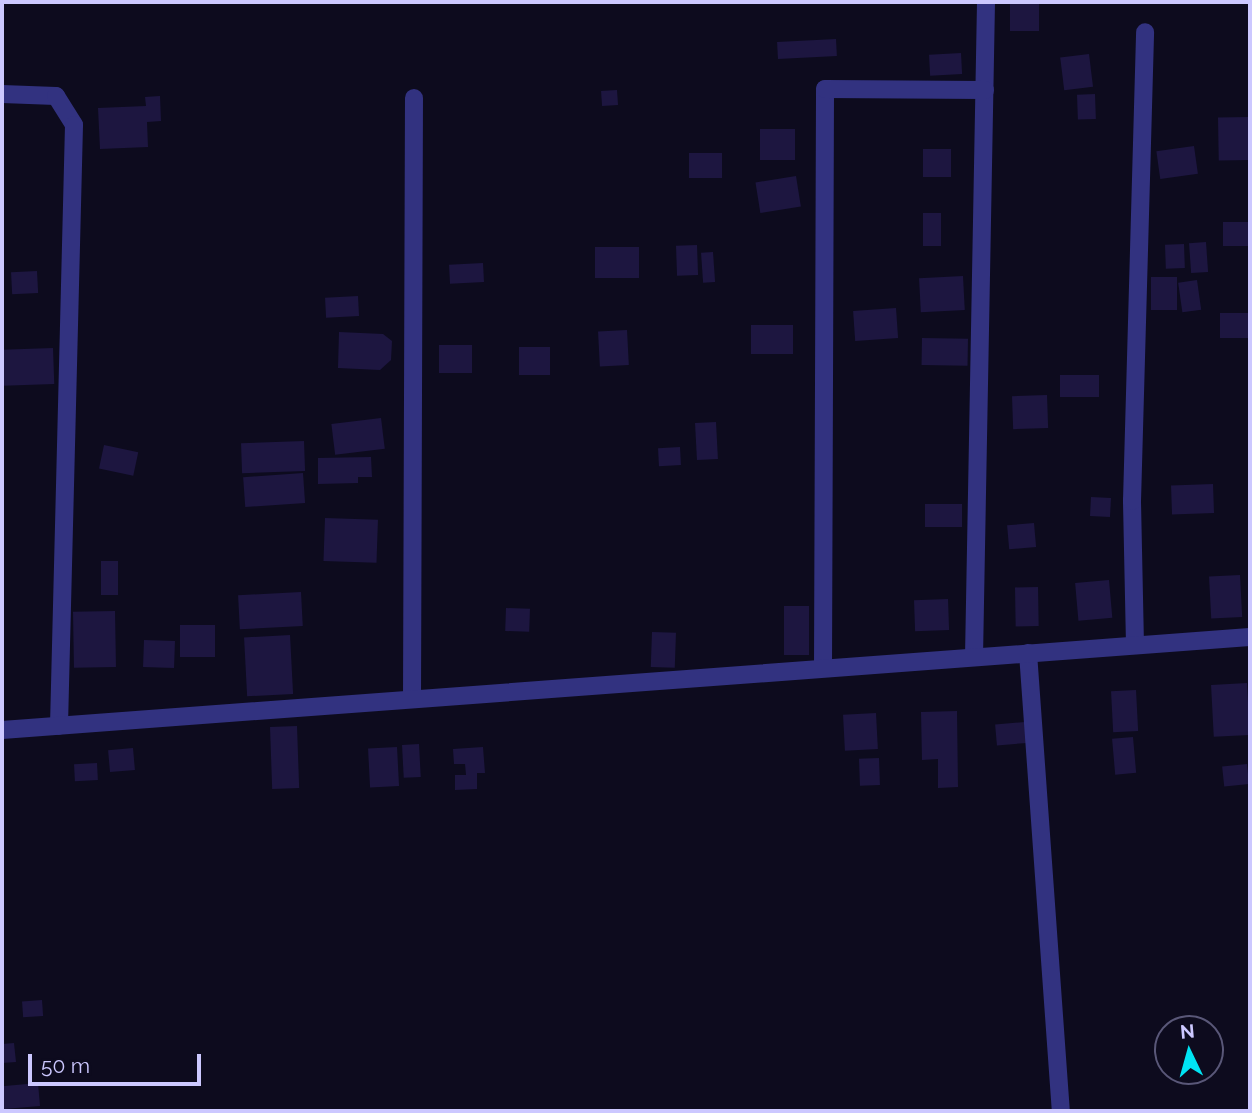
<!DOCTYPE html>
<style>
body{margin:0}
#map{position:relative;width:1252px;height:1113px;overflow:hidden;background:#0d0b1e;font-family:Raleway,sans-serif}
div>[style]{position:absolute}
.building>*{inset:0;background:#1d1640;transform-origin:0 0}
.minor>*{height:18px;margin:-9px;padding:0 9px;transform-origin:9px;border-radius:9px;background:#323280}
span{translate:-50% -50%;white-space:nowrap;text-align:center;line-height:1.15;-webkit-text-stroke:7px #0d0b1e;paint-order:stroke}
.frame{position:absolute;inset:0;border:4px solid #ccc8ff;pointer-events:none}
.north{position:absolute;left:1154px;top:1015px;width:70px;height:70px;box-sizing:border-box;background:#0d0b1e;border:2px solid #595778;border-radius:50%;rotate:355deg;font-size:19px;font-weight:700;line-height:28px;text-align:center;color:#ccc8ff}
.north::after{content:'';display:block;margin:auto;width:24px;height:32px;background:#00e4f3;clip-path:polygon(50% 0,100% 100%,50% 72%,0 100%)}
.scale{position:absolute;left:28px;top:1054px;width:173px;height:32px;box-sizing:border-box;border:4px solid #ccc8ff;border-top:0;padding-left:9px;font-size:21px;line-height:24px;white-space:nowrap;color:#ccc8ff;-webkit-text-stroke:5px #0d0b1e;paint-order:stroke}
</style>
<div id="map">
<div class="building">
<div style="left:1010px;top:2px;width:29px;height:29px"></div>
<div style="left:836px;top:39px;width:17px;height:59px;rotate:87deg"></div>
<div style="left:961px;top:53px;width:21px;height:32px;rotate:87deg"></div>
<div style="left:1089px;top:54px;width:33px;height:29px;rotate:83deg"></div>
<div style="left:617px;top:90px;width:15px;height:16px;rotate:86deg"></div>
<div style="left:1095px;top:94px;width:25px;height:18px;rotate:88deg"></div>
<div style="clip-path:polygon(160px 96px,161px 121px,147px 122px,148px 147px,100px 149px,98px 108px,146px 106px,145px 97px)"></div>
<div style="left:1249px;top:117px;width:43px;height:31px;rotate:89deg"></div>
<div style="left:795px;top:129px;width:31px;height:35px;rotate:90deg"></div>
<div style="left:1194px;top:146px;width:28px;height:38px;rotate:82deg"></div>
<div style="left:923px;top:149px;width:28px;height:28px"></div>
<div style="left:722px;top:153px;width:25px;height:33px;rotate:90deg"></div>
<div style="left:796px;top:176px;width:31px;height:41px;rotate:81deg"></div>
<div style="left:923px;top:213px;width:18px;height:33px"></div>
<div style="left:1250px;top:222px;width:24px;height:27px;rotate:90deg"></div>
<div style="left:1206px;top:242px;width:30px;height:17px;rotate:86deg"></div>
<div style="left:1184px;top:244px;width:24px;height:19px;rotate:88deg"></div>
<div style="left:697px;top:245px;width:30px;height:21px;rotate:88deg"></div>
<div style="left:595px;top:247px;width:44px;height:31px"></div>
<div style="left:713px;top:252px;width:30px;height:12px;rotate:86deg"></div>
<div style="left:483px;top:263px;width:19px;height:34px;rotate:87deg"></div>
<div style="left:37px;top:271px;width:22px;height:26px;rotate:87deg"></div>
<div style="left:963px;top:276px;width:34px;height:44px;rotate:87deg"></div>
<div style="left:1151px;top:277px;width:26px;height:33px"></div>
<div style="left:1197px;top:280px;width:30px;height:19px;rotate:82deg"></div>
<div style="left:358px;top:296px;width:20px;height:33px;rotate:87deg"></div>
<div style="left:896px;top:308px;width:30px;height:43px;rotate:86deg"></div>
<div style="left:1250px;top:313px;width:25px;height:30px;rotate:90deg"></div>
<div style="left:793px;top:325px;width:29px;height:42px;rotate:90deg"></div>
<div style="left:627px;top:330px;width:35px;height:29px;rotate:87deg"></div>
<div style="clip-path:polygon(339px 332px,383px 334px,392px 341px,391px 360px,380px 370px,338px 368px)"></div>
<div style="left:922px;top:338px;width:46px;height:27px;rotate:1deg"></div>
<div style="left:439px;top:345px;width:33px;height:28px"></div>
<div style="left:519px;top:347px;width:31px;height:28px"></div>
<div style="left:53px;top:348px;width:36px;height:51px;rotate:88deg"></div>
<div style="left:1099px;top:375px;width:22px;height:39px;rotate:90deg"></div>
<div style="left:1047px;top:395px;width:33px;height:35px;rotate:88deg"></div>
<div style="left:381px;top:418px;width:31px;height:50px;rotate:83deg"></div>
<div style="left:716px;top:422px;width:37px;height:21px;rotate:87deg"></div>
<div style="left:304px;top:441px;width:30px;height:63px;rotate:88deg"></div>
<div style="left:104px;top:445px;width:35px;height:24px;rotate:12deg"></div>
<div style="left:680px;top:447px;width:18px;height:22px;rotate:87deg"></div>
<div style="clip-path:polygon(371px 457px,372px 477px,358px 477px,358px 483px,318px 484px,318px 458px)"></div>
<div style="left:303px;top:473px;width:30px;height:60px;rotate:86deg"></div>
<div style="left:1213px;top:484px;width:29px;height:42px;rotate:88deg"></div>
<div style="left:1091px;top:497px;width:20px;height:19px;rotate:3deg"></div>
<div style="left:962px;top:504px;width:23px;height:37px;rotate:90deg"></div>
<div style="left:325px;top:518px;width:53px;height:43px;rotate:2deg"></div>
<div style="left:1034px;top:523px;width:24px;height:27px;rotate:85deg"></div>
<div style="left:101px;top:561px;width:17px;height:34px"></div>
<div style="left:1240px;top:575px;width:42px;height:31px;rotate:87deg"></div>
<div style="left:1109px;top:580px;width:38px;height:34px;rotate:85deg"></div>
<div style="left:1038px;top:587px;width:39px;height:23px;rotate:89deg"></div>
<div style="left:301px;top:592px;width:34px;height:63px;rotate:87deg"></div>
<div style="left:948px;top:599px;width:31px;height:34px;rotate:88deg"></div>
<div style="left:784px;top:606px;width:25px;height:49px"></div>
<div style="left:506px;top:608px;width:24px;height:23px;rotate:2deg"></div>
<div style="left:115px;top:611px;width:56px;height:42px;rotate:89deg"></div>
<div style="left:215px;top:625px;width:32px;height:35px;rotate:90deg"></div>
<div style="left:652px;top:632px;width:24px;height:35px;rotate:2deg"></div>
<div style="left:290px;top:635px;width:59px;height:46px;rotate:87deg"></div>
<div style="left:144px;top:640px;width:31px;height:27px;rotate:2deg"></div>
<div style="left:1247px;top:683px;width:52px;height:36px;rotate:87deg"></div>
<div style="left:1136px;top:690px;width:41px;height:25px;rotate:87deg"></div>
<div style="clip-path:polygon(957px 711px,958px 787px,938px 788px,938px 759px,922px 760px,921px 712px)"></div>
<div style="left:876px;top:713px;width:36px;height:33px;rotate:87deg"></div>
<div style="left:1025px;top:722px;width:21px;height:30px;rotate:85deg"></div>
<div style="left:297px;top:726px;width:62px;height:27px;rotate:88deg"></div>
<div style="left:1133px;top:737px;width:36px;height:21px;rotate:85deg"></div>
<div style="left:419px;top:744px;width:33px;height:17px;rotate:87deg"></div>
<div style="left:397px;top:747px;width:39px;height:29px;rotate:87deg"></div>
<div style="clip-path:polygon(483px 747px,485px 773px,477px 773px,477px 789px,455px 790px,455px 775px,466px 775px,465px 764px,454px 764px,453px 749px)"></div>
<div style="left:133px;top:748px;width:22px;height:25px;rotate:85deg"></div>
<div style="left:879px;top:758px;width:27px;height:20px;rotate:88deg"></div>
<div style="left:97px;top:763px;width:17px;height:23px;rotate:87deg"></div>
<div style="left:1247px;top:764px;width:20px;height:25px;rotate:84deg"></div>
<div style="left:42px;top:1000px;width:16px;height:20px;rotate:86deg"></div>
<div style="clip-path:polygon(14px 1043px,16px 1062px,2px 1063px,2px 1044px)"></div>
<div style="left:38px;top:1083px;width:23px;height:36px;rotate:85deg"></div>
</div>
<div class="minor">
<div style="left:2px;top:94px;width:54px;rotate:2.1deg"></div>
<div style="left:56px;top:96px;width:34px;rotate:58deg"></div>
<div style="left:74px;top:125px;width:601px;rotate:91.43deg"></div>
<div style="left:1135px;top:645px;width:144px;rotate:-91.2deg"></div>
<div style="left:1132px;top:501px;width:469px;rotate:-88.4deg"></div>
<div style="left:1028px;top:653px;width:459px;rotate:85.9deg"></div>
<div style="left:974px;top:657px;width:655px;rotate:-88.95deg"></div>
<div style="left:823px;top:668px;width:579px;rotate:-89.8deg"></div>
<div style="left:825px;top:89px;width:160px;rotate:0.4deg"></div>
<div style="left:412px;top:699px;width:601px;rotate:-89.81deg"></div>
<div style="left:2px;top:730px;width:1251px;rotate:-4.26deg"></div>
</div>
<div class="frame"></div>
<div class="north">N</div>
<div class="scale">50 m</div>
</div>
